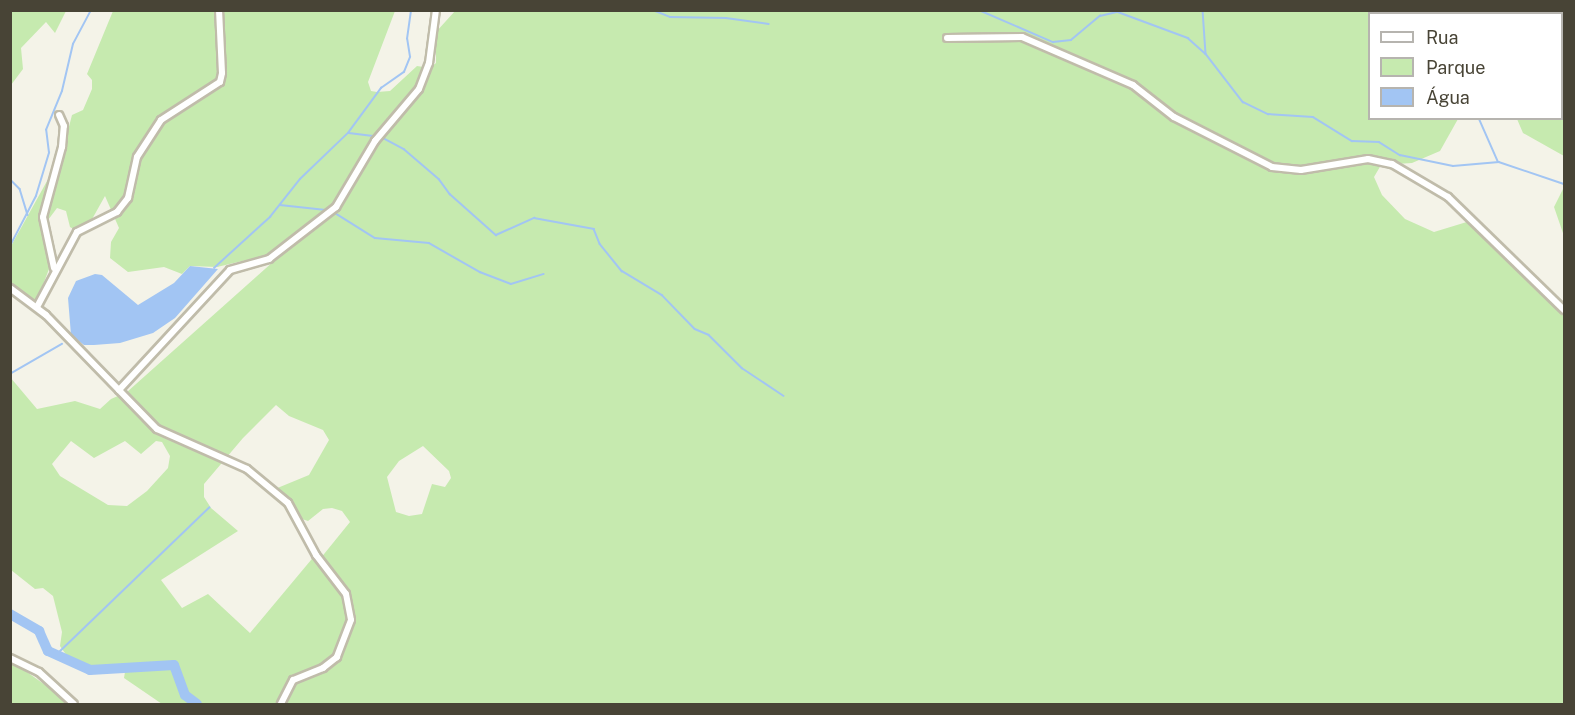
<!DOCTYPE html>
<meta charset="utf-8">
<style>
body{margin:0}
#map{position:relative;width:1575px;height:715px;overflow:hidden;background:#f4f3e8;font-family:"Public Sans",sans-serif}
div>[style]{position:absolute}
.green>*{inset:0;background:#c6eaaf}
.water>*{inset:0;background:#a2c5f3}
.stream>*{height:1.5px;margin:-0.75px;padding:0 0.75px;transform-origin:0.75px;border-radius:0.75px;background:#a2c5f3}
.river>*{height:10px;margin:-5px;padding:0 5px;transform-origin:5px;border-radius:5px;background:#a2c5f3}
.roads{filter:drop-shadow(2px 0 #c0bcaa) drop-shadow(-2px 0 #c0bcaa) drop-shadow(0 2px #c0bcaa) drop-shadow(0 -2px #c0bcaa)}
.minor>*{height:6px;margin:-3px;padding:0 3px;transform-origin:3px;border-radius:3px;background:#fff}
span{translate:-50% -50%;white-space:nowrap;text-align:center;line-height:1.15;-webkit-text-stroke:6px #fff;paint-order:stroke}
.frame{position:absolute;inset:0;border:12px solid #484436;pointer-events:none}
.legend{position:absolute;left:1368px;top:12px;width:195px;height:108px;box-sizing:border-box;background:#fff;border:2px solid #b6b4af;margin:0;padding:8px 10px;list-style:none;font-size:18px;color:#484436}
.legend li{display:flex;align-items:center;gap:12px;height:30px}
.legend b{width:30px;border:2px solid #b6b4af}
</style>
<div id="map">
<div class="green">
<div style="clip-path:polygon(11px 10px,66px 11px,55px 33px,46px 22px,21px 48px,23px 69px,11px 85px)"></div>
<div style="clip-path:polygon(evenodd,113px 11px,395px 11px,368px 82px,371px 91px,377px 92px,390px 91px,417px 66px,430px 68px,436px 63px,436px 32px,455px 11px,1564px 11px,1564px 156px,1523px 133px,1517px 119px,1562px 118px,1562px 14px,1370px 14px,1370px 118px,1458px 119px,1440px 151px,1412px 163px,1381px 165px,1374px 177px,1382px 195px,1405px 219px,1434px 232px,1470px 221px,1564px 314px,1564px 704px,162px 704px,124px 678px,125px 672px,98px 670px,72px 663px,60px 646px,62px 632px,53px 596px,43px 588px,35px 589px,11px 570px,10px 377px,37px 409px,75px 401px,100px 409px,111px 399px,127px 392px,274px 261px,259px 257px,217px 267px,190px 266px,182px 274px,164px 267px,128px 272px,110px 258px,111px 242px,119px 228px,105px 196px,91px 221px,75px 230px,70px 227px,66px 211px,57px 208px,48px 220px,52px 261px,35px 306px,11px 291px,11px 246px,62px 154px,72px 115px,83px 110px,92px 89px,92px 80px,87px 74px,113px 11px,276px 405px,289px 416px,323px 430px,329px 440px,309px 475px,275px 489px,302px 519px,308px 521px,323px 509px,332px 508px,342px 511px,350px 522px,320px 559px,316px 554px,250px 633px,208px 594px,182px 608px,161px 580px,238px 531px,211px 508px,204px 497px,204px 484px,243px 438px,276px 405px,113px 11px,71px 441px,94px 458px,125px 441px,141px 454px,156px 441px,162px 442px,170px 456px,168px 468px,147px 491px,127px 506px,108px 505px,60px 476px,52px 464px,71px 441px,113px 11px,423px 446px,449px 471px,451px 478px,445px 487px,432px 484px,422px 514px,409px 516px,396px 512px,387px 477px,399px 461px,423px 446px)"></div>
<div style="clip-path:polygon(1564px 187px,1564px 236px,1554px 207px)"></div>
<div style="clip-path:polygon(10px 661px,17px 665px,72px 704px,11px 704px)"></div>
</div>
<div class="water">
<div style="clip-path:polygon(190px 266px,218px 269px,175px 318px,153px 333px,120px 343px,94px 345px,84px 345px,71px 335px,68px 298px,76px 281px,95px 274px,102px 275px,138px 305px,174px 283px)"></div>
</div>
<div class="stream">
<div style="left:653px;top:10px;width:18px;rotate:22deg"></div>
<div style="left:670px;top:17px;width:56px;rotate:1deg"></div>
<div style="left:726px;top:18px;width:43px;rotate:7.9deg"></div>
<div style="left:979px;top:10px;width:81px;rotate:23.4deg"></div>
<div style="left:1053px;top:42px;width:18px;rotate:-6deg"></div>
<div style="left:1071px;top:40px;width:38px;rotate:-40deg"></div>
<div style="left:1100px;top:16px;width:18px;rotate:-13deg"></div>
<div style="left:1118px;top:12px;width:75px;rotate:20.4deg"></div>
<div style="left:1188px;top:38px;width:24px;rotate:42deg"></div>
<div style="left:1206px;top:54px;width:61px;rotate:52.4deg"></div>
<div style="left:1243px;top:102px;width:28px;rotate:26deg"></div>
<div style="left:1268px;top:114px;width:45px;rotate:3.8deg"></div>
<div style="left:1313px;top:117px;width:46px;rotate:31.6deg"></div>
<div style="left:1352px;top:141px;width:27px;rotate:2deg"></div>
<div style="left:1379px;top:142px;width:25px;rotate:32deg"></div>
<div style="left:1400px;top:155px;width:54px;rotate:11.7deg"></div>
<div style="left:1453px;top:166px;width:46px;rotate:-5deg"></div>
<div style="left:1499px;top:162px;width:69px;rotate:18.7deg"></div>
<div style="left:1203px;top:10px;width:44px;rotate:86.1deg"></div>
<div style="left:1479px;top:118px;width:47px;rotate:66.2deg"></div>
<div style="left:349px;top:133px;width:24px;rotate:7deg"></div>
<div style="left:383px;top:138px;width:24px;rotate:28deg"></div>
<div style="left:404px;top:149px;width:46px;rotate:40.6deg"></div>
<div style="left:439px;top:179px;width:19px;rotate:54deg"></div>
<div style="left:450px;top:194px;width:62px;rotate:41.7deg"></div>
<div style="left:496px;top:235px;width:42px;rotate:-24.1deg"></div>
<div style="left:534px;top:218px;width:61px;rotate:10.4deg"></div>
<div style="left:594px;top:229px;width:16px;rotate:68deg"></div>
<div style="left:600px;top:244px;width:35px;rotate:51deg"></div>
<div style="left:622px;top:271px;width:47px;rotate:31deg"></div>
<div style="left:662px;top:295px;width:47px;rotate:45.9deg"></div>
<div style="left:695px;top:329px;width:15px;rotate:23deg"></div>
<div style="left:709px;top:335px;width:47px;rotate:45deg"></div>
<div style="left:742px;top:368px;width:50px;rotate:33.7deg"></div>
<div style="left:10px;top:179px;width:14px;rotate:45deg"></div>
<div style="left:20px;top:189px;width:27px;rotate:73deg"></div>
<div style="left:280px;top:205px;width:46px;rotate:6.2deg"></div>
<div style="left:335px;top:213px;width:47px;rotate:32deg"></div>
<div style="left:375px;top:238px;width:54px;rotate:5.3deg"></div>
<div style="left:429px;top:243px;width:59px;rotate:29.6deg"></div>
<div style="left:480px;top:272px;width:33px;rotate:21deg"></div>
<div style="left:511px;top:284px;width:34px;rotate:-17deg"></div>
<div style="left:10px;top:246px;width:56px;rotate:-62.5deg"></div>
<div style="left:36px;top:196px;width:45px;rotate:-73.2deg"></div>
<div style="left:49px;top:153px;width:23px;rotate:-97deg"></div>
<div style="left:46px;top:130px;width:42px;rotate:-67.7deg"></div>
<div style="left:62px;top:91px;width:48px;rotate:-76.8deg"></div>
<div style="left:73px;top:44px;width:38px;rotate:-62deg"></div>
<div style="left:214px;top:268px;width:76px;rotate:-42.3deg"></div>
<div style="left:270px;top:217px;width:48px;rotate:-51.7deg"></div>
<div style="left:300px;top:179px;width:66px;rotate:-43.8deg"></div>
<div style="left:348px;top:133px;width:56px;rotate:-53.7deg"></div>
<div style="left:381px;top:88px;width:28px;rotate:-35deg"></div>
<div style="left:404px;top:72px;width:16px;rotate:-68deg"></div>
<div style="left:410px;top:57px;width:18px;rotate:-99deg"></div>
<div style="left:407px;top:39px;width:29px;rotate:-82deg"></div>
<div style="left:10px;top:374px;width:60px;rotate:-30deg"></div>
<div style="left:55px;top:656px;width:214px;rotate:-43.9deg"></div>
</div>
<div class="river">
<div style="left:10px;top:614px;width:34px;rotate:30deg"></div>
<div style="left:39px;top:631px;width:22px;rotate:66deg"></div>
<div style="left:48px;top:651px;width:46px;rotate:24.3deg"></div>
<div style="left:90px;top:670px;width:84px;rotate:-3.4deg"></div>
<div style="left:174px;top:665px;width:32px;rotate:70deg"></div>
<div style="left:185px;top:695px;width:15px;rotate:37deg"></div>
</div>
<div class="roads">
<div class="minor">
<div style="left:947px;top:38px;width:75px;rotate:-0.8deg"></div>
<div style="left:1022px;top:37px;width:121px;rotate:23.4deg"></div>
<div style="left:1133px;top:85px;width:52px;rotate:38deg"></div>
<div style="left:1174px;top:117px;width:110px;rotate:27deg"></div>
<div style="left:1272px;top:167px;width:29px;rotate:6deg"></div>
<div style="left:1301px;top:170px;width:68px;rotate:-9.3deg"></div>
<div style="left:1368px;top:159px;width:25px;rotate:12deg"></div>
<div style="left:1392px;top:164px;width:65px;rotate:30.5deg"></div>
<div style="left:1448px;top:197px;width:162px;rotate:44.2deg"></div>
<div style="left:54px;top:268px;width:52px;rotate:-102.2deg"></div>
<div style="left:43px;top:217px;width:73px;rotate:-74.8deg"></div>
<div style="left:62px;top:147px;width:21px;rotate:-85deg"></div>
<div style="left:64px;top:126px;width:12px;rotate:-114deg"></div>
<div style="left:10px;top:288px;width:45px;rotate:36.9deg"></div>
<div style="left:46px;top:315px;width:159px;rotate:45.8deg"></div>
<div style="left:157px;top:429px;width:98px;rotate:24deg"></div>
<div style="left:247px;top:469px;width:53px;rotate:39.7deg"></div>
<div style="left:288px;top:503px;width:59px;rotate:61.7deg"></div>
<div style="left:316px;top:555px;width:49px;rotate:52.4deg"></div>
<div style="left:346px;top:594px;width:26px;rotate:79deg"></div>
<div style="left:351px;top:620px;width:40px;rotate:111deg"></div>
<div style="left:337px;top:657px;width:18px;rotate:142deg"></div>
<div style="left:323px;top:668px;width:32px;rotate:158deg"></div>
<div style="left:293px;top:680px;width:27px;rotate:117deg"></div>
<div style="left:37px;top:307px;width:85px;rotate:-61.9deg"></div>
<div style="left:77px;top:232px;width:45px;rotate:-26.6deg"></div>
<div style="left:117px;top:212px;width:18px;rotate:-52deg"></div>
<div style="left:128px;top:198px;width:42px;rotate:-77.6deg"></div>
<div style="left:137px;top:157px;width:44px;rotate:-57deg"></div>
<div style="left:161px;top:120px;width:70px;rotate:-32.8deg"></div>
<div style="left:220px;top:82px;width:9px;rotate:-77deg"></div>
<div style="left:222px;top:73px;width:63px;rotate:-92.7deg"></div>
<div style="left:119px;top:390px;width:163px;rotate:-47.2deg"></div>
<div style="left:230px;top:270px;width:41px;rotate:-15.8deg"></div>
<div style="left:269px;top:259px;width:85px;rotate:-37.8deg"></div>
<div style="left:336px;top:207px;width:77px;rotate:-59.4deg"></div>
<div style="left:375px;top:141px;width:68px;rotate:-49.8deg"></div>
<div style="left:419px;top:89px;width:28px;rotate:-69deg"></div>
<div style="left:429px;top:63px;width:53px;rotate:-82.5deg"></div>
<div style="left:10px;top:658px;width:32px;rotate:26deg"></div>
<div style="left:39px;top:672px;width:47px;rotate:42.4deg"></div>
</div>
</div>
<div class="frame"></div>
<ul class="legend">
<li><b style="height:8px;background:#fff"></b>Rua</li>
<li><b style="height:16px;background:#c6eaaf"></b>Parque</li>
<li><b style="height:16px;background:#a2c5f3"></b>Água</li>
</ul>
</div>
